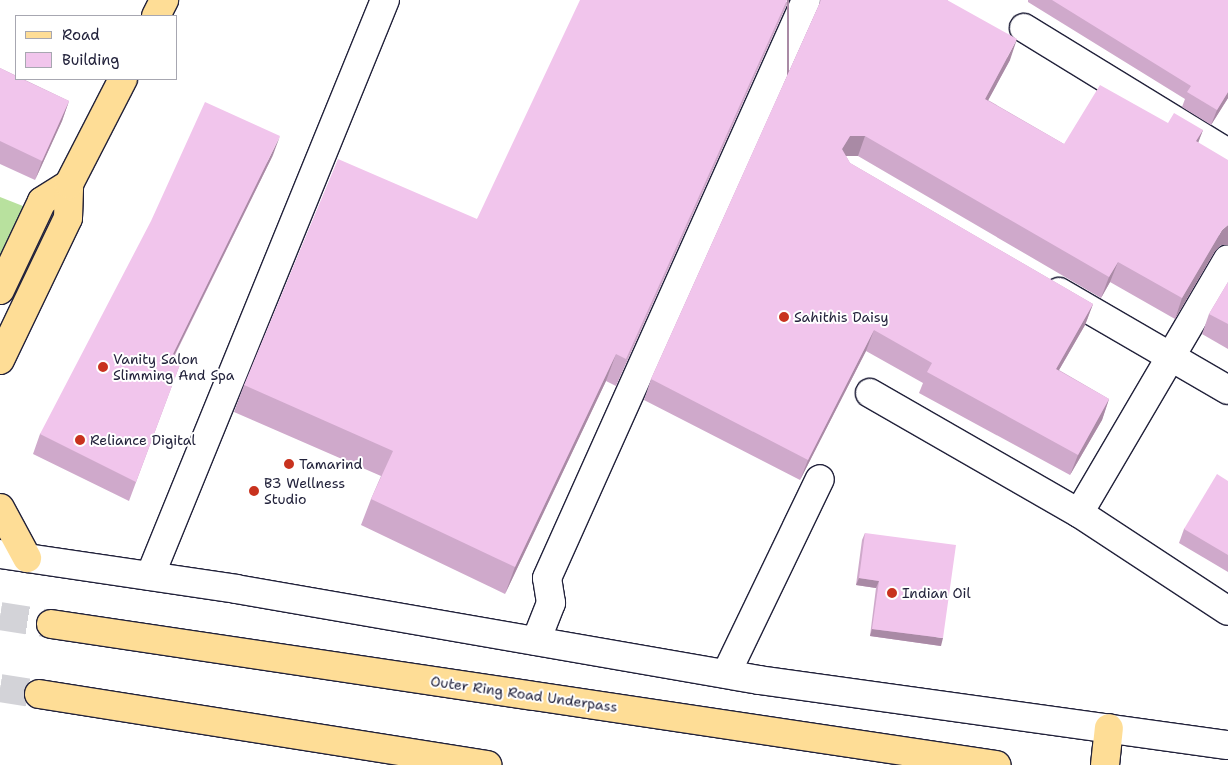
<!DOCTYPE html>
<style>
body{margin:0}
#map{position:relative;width:1228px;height:765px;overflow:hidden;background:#fff;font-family:"Shantell Sans",sans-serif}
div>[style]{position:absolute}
.green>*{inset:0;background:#b8e19e}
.highway-tunnel>*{height:28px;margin-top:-14px;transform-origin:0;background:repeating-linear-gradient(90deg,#d3d3d8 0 28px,transparent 0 42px)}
.roads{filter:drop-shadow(1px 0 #22223b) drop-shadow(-1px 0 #22223b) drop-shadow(0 1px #22223b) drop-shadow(0 -1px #22223b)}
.minor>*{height:28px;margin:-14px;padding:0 14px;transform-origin:14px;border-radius:14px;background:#fff}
.major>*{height:28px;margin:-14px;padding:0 14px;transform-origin:14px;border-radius:14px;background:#fedd96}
.highway>*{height:28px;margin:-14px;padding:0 14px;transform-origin:14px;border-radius:14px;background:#fedd96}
.wall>*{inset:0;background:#cfa9cb}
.shaded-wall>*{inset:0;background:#a98aa5;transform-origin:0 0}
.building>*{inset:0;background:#f1c5ec}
.dots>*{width:14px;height:14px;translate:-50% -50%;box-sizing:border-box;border:2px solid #fff;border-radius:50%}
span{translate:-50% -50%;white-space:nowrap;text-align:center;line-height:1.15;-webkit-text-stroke:4px #fff;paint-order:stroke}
.poi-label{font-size:14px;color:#22223b}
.left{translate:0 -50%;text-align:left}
.street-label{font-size:14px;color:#22223b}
.legend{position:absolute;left:15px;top:15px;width:162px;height:65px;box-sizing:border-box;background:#fff;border:1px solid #a7a7b1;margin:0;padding:6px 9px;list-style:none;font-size:15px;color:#22223b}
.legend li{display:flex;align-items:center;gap:10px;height:25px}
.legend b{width:25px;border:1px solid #a7a7b1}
</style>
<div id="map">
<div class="green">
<div style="clip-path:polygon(0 197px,28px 208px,0 268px)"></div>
</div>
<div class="highway-tunnel">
<div style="left:0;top:616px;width:52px;rotate:8.9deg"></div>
<div style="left:0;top:688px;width:39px;rotate:9deg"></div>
</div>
<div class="roads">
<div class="minor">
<div style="left:1024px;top:28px;width:239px;rotate:31.5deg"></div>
<div style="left:1059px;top:292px;width:195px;rotate:30.1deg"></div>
<div style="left:870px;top:393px;width:241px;rotate:29.9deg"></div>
<div style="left:1079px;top:513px;width:178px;rotate:33.3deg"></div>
<div style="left:1079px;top:513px;width:294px;rotate:-59.6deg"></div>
<div style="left:0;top:554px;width:239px;rotate:8.4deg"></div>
<div style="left:236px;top:589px;width:531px;rotate:9.87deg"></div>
<div style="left:759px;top:680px;width:473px;rotate:7.9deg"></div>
<div style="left:150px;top:576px;width:622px;rotate:-67.81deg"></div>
<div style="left:536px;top:641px;width:41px;rotate:-68.5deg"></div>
<div style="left:551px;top:603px;width:25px;rotate:-99deg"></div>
<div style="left:547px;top:578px;width:633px;rotate:-65.86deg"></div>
<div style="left:726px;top:674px;width:216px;rotate:-64.3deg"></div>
</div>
<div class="major">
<div style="left:156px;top:16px;width:18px;rotate:-63deg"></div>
<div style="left:0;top:290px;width:98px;rotate:-64.7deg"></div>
<div style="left:42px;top:201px;width:32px;rotate:-32deg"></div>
<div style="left:0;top:360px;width:157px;rotate:-64.4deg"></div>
<div style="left:68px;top:218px;width:34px;rotate:-88deg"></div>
<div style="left:69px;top:184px;width:118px;rotate:-62.8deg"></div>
<div style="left:0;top:508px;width:57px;rotate:61.6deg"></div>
</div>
<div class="highway">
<div style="left:51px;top:624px;width:956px;rotate:8.48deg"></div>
<div style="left:39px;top:694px;width:454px;rotate:9deg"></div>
<div style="left:1105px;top:765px;width:37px;rotate:-84deg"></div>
</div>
</div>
<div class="wall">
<div style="clip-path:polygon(789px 0,616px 386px,606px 381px,505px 594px,361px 525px,371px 499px,381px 476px,234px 412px,244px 385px,477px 219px)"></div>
<div style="clip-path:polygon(820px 0,947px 0,1010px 60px,988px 100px,1064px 144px,1168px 123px,1203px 130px,1198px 142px,1221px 245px,1215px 251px,1175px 319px,1110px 282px,1101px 298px,858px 156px,846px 156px,850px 163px,1093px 304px,1085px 325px,1059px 370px,1109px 399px,1102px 420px,1070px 475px,919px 393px,923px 383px,866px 351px,800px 480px,644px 400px,651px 379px,820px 3px)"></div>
<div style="clip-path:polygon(1028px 0,1228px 0,1228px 98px,1211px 125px,1182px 107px,1185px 99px,1028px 2px)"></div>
<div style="clip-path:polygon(0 68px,69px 101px,62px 121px,35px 180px,0 164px)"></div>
<div style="clip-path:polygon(273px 155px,175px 355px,182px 359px,129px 501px,33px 454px,40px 434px)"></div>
<div style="clip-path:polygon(1228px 282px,1228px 349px,1202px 334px,1209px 314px)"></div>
<div style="clip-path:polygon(1228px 481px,1228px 572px,1179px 543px,1184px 529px)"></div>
<div style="clip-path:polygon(865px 533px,941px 646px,870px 636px,876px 588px,856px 585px,862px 540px)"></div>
</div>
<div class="shaded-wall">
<div style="left:787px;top:0;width:2px;height:393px"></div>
<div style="clip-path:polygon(1017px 39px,1010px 60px,978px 119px,985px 99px)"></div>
<div style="clip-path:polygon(1228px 92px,1228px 98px,1211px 125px,1217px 110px)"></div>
<div style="clip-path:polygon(69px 101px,62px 121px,35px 180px,42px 161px)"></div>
<div style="clip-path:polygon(1203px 130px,1195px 151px,1196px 141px)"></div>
<div style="clip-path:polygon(280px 136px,273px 155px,165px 374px,173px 354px)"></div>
<div style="clip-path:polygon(850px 136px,865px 136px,858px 156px,843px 156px,842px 149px)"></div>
<div style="clip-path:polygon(1228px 225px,1228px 245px,1221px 245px,1215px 251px,1175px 319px,1182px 298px,1222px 230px)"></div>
<div style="clip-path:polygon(1118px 262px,1110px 282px,1101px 298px,1109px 277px)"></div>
<div style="clip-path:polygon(1093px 304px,1085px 325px,1048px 389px,1056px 369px)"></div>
<div style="clip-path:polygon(874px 330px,866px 351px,800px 480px,808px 460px)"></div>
<div style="clip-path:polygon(616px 354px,606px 381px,505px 594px,515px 567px)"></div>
<div style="clip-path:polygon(1109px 399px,1102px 420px,1070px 475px,1078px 455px)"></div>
<div style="clip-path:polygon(859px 578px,879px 581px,876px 588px,856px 585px)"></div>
<div style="clip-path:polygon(872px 629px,943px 638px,941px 646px,870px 636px)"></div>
</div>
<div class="building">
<div style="clip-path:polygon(580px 0,787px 0,626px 359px,616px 354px,515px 567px,371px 499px,393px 451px,244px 385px,338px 159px,477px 219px)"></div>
<div style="clip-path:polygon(821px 0,947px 0,1017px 39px,985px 99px,1064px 144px,1100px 85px,1168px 123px,1174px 113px,1203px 130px,1196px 141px,1228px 160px,1228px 225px,1222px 230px,1182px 298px,1118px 262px,1109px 277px,865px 136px,850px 136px,842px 149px,850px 163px,1093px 304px,1056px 369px,1109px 399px,1078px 455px,927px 372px,932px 363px,874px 330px,808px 460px,651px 379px)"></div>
<div style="clip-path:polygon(1052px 0,1228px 0,1228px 92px,1217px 110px,1187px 92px,1191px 86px)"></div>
<div style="clip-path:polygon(0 68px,16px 76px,16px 79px,22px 79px,69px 101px,42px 161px,0 141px)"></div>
<div style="clip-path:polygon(205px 102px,280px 136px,173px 354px,182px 359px,136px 482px,40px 434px,151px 221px)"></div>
<div style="clip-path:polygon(1228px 282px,1228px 324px,1209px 314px)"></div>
<div style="clip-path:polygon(1217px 474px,1228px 481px,1228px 555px,1184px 529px)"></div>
<div style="clip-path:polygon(865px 533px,956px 545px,943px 638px,872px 629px,879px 581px,859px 578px)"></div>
</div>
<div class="dots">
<div style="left:784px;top:317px;background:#c8321e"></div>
<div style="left:103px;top:367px;background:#c8321e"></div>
<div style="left:80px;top:440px;background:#c8321e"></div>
<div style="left:289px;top:464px;background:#c8321e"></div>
<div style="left:254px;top:491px;background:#c8321e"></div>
<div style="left:892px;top:593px;background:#c8321e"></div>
</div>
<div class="poi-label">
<span class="left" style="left:794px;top:317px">Sahithis Daisy</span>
<span class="left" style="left:113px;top:367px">Vanity Salon<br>Slimming And Spa</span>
<span class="left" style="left:90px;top:440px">Reliance Digital</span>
<span class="left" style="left:299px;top:464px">Tamarind</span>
<span class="left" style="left:264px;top:491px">B3 Wellness<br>Studio</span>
<span class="left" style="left:902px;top:593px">Indian Oil</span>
</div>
<div class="street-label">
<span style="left:524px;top:694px;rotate:8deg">Outer Ring Road Underpass</span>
</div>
<ul class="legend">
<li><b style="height:6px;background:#fedd96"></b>Road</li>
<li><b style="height:14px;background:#f1c5ec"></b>Building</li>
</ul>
</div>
